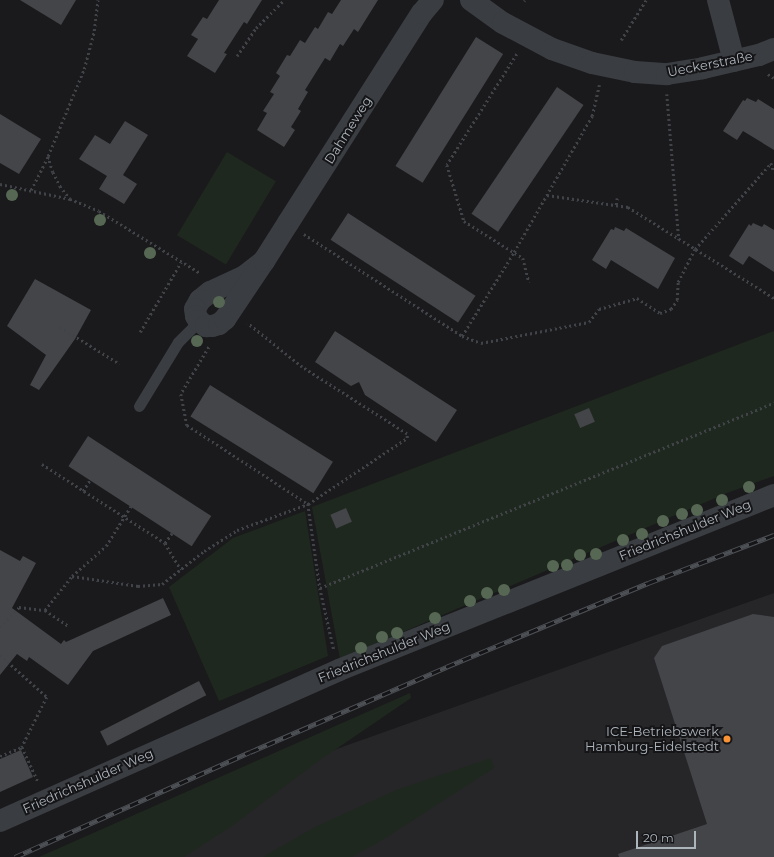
<!DOCTYPE html>
<meta charset="utf-8">
<style>
body{margin:0}
#map{position:relative;width:774px;height:857px;overflow:hidden;background:#1a1a1c;font-family:Montserrat,sans-serif}
div>[style]{position:absolute}
.built>*{inset:0;background:#262629}
.green>*{inset:0;background:#1f281f;transform-origin:0 0}
.building>*{inset:0;background:#444549;transform-origin:0 0}
.path>*{height:2.5px;margin-top:-1.25px;transform-origin:0;background:repeating-linear-gradient(90deg,#404448 0 2px,transparent 0 5px)}
.service>*{height:11px;margin:-5.5px;padding:0 5.5px;transform-origin:5.5px;border-radius:5.5px;background:#3a3d41}
.minor>*{height:22px;margin:-11px;padding:0 11px;transform-origin:11px;border-radius:11px;background:#3a3d41}
.rail>*{height:4.5px;margin-top:-2.25px;transform-origin:0;background:repeating-linear-gradient(90deg,#151517 0 9px,#4d5156 0 18px);box-sizing:border-box;border-block:1px solid #4d5156}
.trees>*{width:12px;height:12px;margin:-6px;border-radius:50%;background:#566854}
.dots>*{width:11px;height:11px;translate:-50% -50%;box-sizing:border-box;border:2px solid #151517;border-radius:50%}
span{translate:-50% -50%;white-space:nowrap;text-align:center;line-height:1.15;-webkit-text-stroke:4px #151517;paint-order:stroke}
.street-label{font-size:13px;color:#acb4bc}
.poi-label{font-size:13px;color:#acb4bc}
.right{translate:-100% -50%;text-align:right}
.scale{position:absolute;left:636px;top:831px;width:60px;height:18px;box-sizing:border-box;border:2px solid #acb4bc;border-top:0;padding-left:5px;font-size:12px;line-height:14px;white-space:nowrap;color:#acb4bc;-webkit-text-stroke:3px #151517;paint-order:stroke}
</style>
<div id="map">
<div class="built">
<div style="clip-path:polygon(774px 593px,774px 857px,57px 857px,286px 767px)"></div>
</div>
<div class="green">
<div style="left:227px;top:152px;width:57px;height:97px;rotate:31deg"></div>
<div style="clip-path:polygon(774px 331px,774px 476px,727px 493px,340px 659px,312px 507px)"></div>
<div style="clip-path:polygon(305px 511px,328px 656px,219px 701px,169px 587px,233px 538px)"></div>
<div style="clip-path:polygon(410px 693px,411px 698px,320px 760px,232px 826px,184px 857px,39px 857px)"></div>
<div style="clip-path:polygon(491px 758px,494px 768px,384px 839px,352px 857px,263px 857px,315px 827px,396px 790px)"></div>
</div>
<div class="building">
<div style="clip-path:polygon(20px 0,76px 0,61px 25px)"></div>
<div style="clip-path:polygon(219px 0,262px 0,247px 24px,244px 22px,224px 53px,227px 54px,215px 73px,187px 56px,198px 39px,191px 35px,203px 17px,207px 19px)"></div>
<div style="clip-path:polygon(341px 0,378px 0,358px 32px,354px 29px,343px 46px,340px 44px,330px 61px,325px 58px,305px 90px,308px 92px,298px 109px,301px 111px,291px 127px,295px 130px,284px 147px,257px 130px,267px 113px,263px 111px,274px 94px,270px 92px,280px 76px,276px 73px,287px 55px,290px 56px,300px 40px,305px 43px,315px 27px,318px 29px,328px 12px,332px 14px)"></div>
<div style="left:476px;top:37px;width:32px;height:152px;rotate:32deg"></div>
<div style="left:557px;top:87px;width:32px;height:153px;rotate:34deg"></div>
<div style="clip-path:polygon(747px 98px,756px 102px,758px 99px,774px 109px,774px 150px,743px 131px,737px 140px,723px 131px,743px 100px,745px 101px)"></div>
<div style="clip-path:polygon(0 114px,41px 139px,19px 174px,0 163px)"></div>
<div style="clip-path:polygon(125px 121px,148px 135px,123px 175px,137px 184px,124px 204px,99px 189px,107px 176px,79px 159px,95px 135px,110px 144px)"></div>
<div style="left:348px;top:213px;width:152px;height:32px;rotate:33deg"></div>
<div style="clip-path:polygon(753px 223px,762px 227px,764px 224px,774px 230px,774px 272px,749px 256px,743px 265px,729px 256px,749px 224px,751px 226px)"></div>
<div style="clip-path:polygon(615px 227px,624px 231px,626px 228px,675px 258px,658px 289px,611px 260px,606px 269px,592px 260px,611px 229px,614px 230px)"></div>
<div style="clip-path:polygon(35px 279px,91px 310px,75px 339px,39px 390px,30px 385px,46px 355px,7px 326px)"></div>
<div style="clip-path:polygon(335px 331px,457px 410px,436px 442px,365px 395px,359px 382px,351px 386px,315px 362px)"></div>
<div style="left:210px;top:385px;width:145px;height:37px;rotate:32deg"></div>
<div style="left:589px;top:408px;width:15px;height:16px;rotate:67deg"></div>
<div style="left:88px;top:436px;width:147px;height:36px;rotate:33deg"></div>
<div style="left:346px;top:508px;width:15px;height:17px;rotate:67deg"></div>
<div style="clip-path:polygon(0 550px,20px 561px,23px 556px,36px 563px,12px 608px,61px 644px,64px 640px,66px 642px,163px 598px,171px 615px,93px 651px,68px 685px,29px 657px,27px 661px,17px 654px,0 675px)"></div>
<div style="clip-path:polygon(753px 614px,774px 617px,774px 857px,619px 857px,618px 854px,707px 824px,654px 658px,662px 646px)"></div>
<div style="left:199px;top:681px;width:16px;height:111px;rotate:63deg"></div>
<div style="clip-path:polygon(21px 750px,33px 777px,0 792px,0 759px)"></div>
</div>
<div class="path">
<div style="left:524px;top:1px;width:1px;rotate:-45deg"></div>
<div style="left:621px;top:40px;width:47px;rotate:-58deg"></div>
<div style="left:517px;top:54px;width:131px;rotate:122.2deg"></div>
<div style="left:447px;top:165px;width:59px;rotate:73.1deg"></div>
<div style="left:464px;top:221px;width:70px;rotate:32.1deg"></div>
<div style="left:523px;top:258px;width:25px;rotate:76deg"></div>
<div style="left:237px;top:56px;width:34px;rotate:-56deg"></div>
<div style="left:256px;top:28px;width:40px;rotate:-45deg"></div>
<div style="left:768px;top:74px;width:7px;rotate:34deg"></div>
<div style="left:667px;top:94px;width:146px;rotate:85.3deg"></div>
<div style="left:48px;top:156px;width:17px;rotate:73deg"></div>
<div style="left:53px;top:172px;width:16px;rotate:63deg"></div>
<div style="left:60px;top:186px;width:16px;rotate:52deg"></div>
<div style="left:0;top:184px;width:72px;rotate:12.1deg"></div>
<div style="left:70px;top:199px;width:31px;rotate:22deg"></div>
<div style="left:99px;top:211px;width:119px;rotate:31.5deg"></div>
<div style="left:31px;top:190px;width:38px;rotate:-63deg"></div>
<div style="left:48px;top:156px;width:94px;rotate:-67.5deg"></div>
<div style="left:84px;top:69px;width:39px;rotate:-75deg"></div>
<div style="left:94px;top:31px;width:31px;rotate:-83deg"></div>
<div style="left:547px;top:195px;width:82px;rotate:8.4deg"></div>
<div style="left:628px;top:207px;width:172px;rotate:31.9deg"></div>
<div style="left:616px;top:205px;width:7px;rotate:-82deg"></div>
<div style="left:304px;top:234px;width:188px;rotate:32.8deg"></div>
<div style="left:462px;top:336px;width:99px;rotate:-58.2deg"></div>
<div style="left:514px;top:252px;width:157px;rotate:-60.2deg"></div>
<div style="left:592px;top:116px;width:32px;rotate:-77deg"></div>
<div style="left:60px;top:327px;width:70px;rotate:31.7deg"></div>
<div style="left:140px;top:332px;width:81px;rotate:-59.6deg"></div>
<div style="left:462px;top:336px;width:20px;rotate:20deg"></div>
<div style="left:481px;top:343px;width:110px;rotate:-11deg"></div>
<div style="left:589px;top:322px;width:16px;rotate:-52deg"></div>
<div style="left:599px;top:309px;width:40px;rotate:-16deg"></div>
<div style="left:637px;top:298px;width:27px;rotate:33deg"></div>
<div style="left:660px;top:313px;width:12px;rotate:-20deg"></div>
<div style="left:671px;top:309px;width:11px;rotate:-56deg"></div>
<div style="left:677px;top:300px;width:18px;rotate:-87deg"></div>
<div style="left:678px;top:282px;width:37px;rotate:-63deg"></div>
<div style="left:695px;top:249px;width:115px;rotate:-48.5deg"></div>
<div style="left:771px;top:163px;width:9px;rotate:72deg"></div>
<div style="left:209px;top:347px;width:55px;rotate:120.8deg"></div>
<div style="left:181px;top:394px;width:32px;rotate:79deg"></div>
<div style="left:187px;top:425px;width:145px;rotate:33.1deg"></div>
<div style="left:308px;top:504px;width:85px;rotate:81.9deg"></div>
<div style="left:320px;top:588px;width:64px;rotate:77.3deg"></div>
<div style="left:42px;top:464px;width:146px;rotate:32.7deg"></div>
<div style="left:165px;top:543px;width:31px;rotate:59deg"></div>
<div style="left:83px;top:491px;width:13px;rotate:-58deg"></div>
<div style="left:165px;top:543px;width:12px;rotate:-55deg"></div>
<div style="left:72px;top:576px;width:67px;rotate:8.6deg"></div>
<div style="left:138px;top:586px;width:24px;rotate:-5deg"></div>
<div style="left:162px;top:584px;width:53px;rotate:-38.2deg"></div>
<div style="left:204px;top:551px;width:39px;rotate:-32deg"></div>
<div style="left:237px;top:530px;width:76px;rotate:-20.1deg"></div>
<div style="left:308px;top:504px;width:119px;rotate:-33.7deg"></div>
<div style="left:407px;top:438px;width:4px;rotate:-90deg"></div>
<div style="left:407px;top:434px;width:125px;rotate:-147.5deg"></div>
<div style="left:302px;top:367px;width:70px;rotate:-141.3deg"></div>
<div style="left:320px;top:588px;width:490px;rotate:-22.2deg"></div>
<div style="left:45px;top:610px;width:43px;rotate:-51.5deg"></div>
<div style="left:72px;top:576px;width:45px;rotate:-41.4deg"></div>
<div style="left:106px;top:546px;width:47px;rotate:-58deg"></div>
<div style="left:0;top:627px;width:28px;rotate:-46deg"></div>
<div style="left:19px;top:607px;width:26px;rotate:7deg"></div>
<div style="left:45px;top:610px;width:29px;rotate:34deg"></div>
<div style="left:0;top:655px;width:63px;rotate:41.8deg"></div>
<div style="left:47px;top:697px;width:56px;rotate:116.6deg"></div>
<div style="left:22px;top:747px;width:38px;rotate:65deg"></div>
<div style="left:0;top:756px;width:24px;rotate:-22deg"></div>
</div>
<div class="service">
<div style="left:139px;top:406px;width:75px;rotate:-58.6deg"></div>
<div style="left:178px;top:342px;width:30px;rotate:-45deg"></div>
</div>
<div class="minor">
<div style="left:471px;top:0;width:39px;rotate:36deg"></div>
<div style="left:503px;top:23px;width:55px;rotate:28deg"></div>
<div style="left:552px;top:49px;width:42px;rotate:19.3deg"></div>
<div style="left:592px;top:63px;width:44px;rotate:11.8deg"></div>
<div style="left:635px;top:72px;width:32px;rotate:4deg"></div>
<div style="left:667px;top:74px;width:36px;rotate:-9deg"></div>
<div style="left:703px;top:68px;width:57px;rotate:-13.1deg"></div>
<div style="left:759px;top:55px;width:16px;rotate:-22deg"></div>
<div style="left:718px;top:0;width:63px;rotate:75.3deg"></div>
<div style="left:264px;top:261px;width:24px;rotate:142deg"></div>
<div style="left:245px;top:276px;width:38px;rotate:155deg"></div>
<div style="left:210px;top:292px;width:13px;rotate:141deg"></div>
<div style="left:200px;top:300px;width:10px;rotate:119deg"></div>
<div style="left:195px;top:309px;width:7px;rotate:82deg"></div>
<div style="left:196px;top:316px;width:6px;rotate:59deg"></div>
<div style="left:199px;top:321px;width:9px;rotate:36deg"></div>
<div style="left:206px;top:326px;width:6px"></div>
<div style="left:212px;top:326px;width:7px;rotate:-16deg"></div>
<div style="left:219px;top:324px;width:8px;rotate:-40deg"></div>
<div style="left:225px;top:319px;width:70px;rotate:-56.1deg"></div>
<div style="left:264px;top:261px;width:45px;rotate:-57.7deg"></div>
<div style="left:288px;top:223px;width:249px;rotate:-57.5deg"></div>
<div style="left:422px;top:13px;width:17px;rotate:-50deg"></div>
<div style="left:0;top:821px;width:371px;rotate:-24deg"></div>
<div style="left:339px;top:670px;width:469px;rotate:-21.9deg"></div>
</div>
<div class="rail">
<div style="left:15px;top:857px;width:257px;rotate:-24.1deg"></div>
<div style="left:250px;top:752px;width:214px;rotate:-23.4deg"></div>
<div style="left:446px;top:667px;width:219px;rotate:-22.6deg"></div>
<div style="left:648px;top:583px;width:135px;rotate:-20.9deg"></div>
</div>
<div class="trees">
<div style="left:12px;top:195px"></div>
<div style="left:100px;top:220px"></div>
<div style="left:150px;top:253px"></div>
<div style="left:219px;top:302px"></div>
<div style="left:197px;top:341px"></div>
<div style="left:749px;top:487px"></div>
<div style="left:722px;top:500px"></div>
<div style="left:697px;top:510px"></div>
<div style="left:682px;top:514px"></div>
<div style="left:663px;top:521px"></div>
<div style="left:642px;top:534px"></div>
<div style="left:623px;top:540px"></div>
<div style="left:596px;top:554px"></div>
<div style="left:580px;top:555px"></div>
<div style="left:567px;top:565px"></div>
<div style="left:553px;top:566px"></div>
<div style="left:504px;top:590px"></div>
<div style="left:487px;top:593px"></div>
<div style="left:470px;top:601px"></div>
<div style="left:435px;top:618px"></div>
<div style="left:397px;top:633px"></div>
<div style="left:382px;top:637px"></div>
<div style="left:361px;top:648px"></div>
</div>
<div class="dots">
<div style="left:727px;top:739px;background:#f99335"></div>
</div>
<div class="street-label">
<span style="left:710px;top:64px;rotate:-11deg">Ueckerstraße</span>
<span style="left:348px;top:130px;rotate:-58deg">Dahmeweg</span>
<span style="left:685px;top:530px;rotate:-22deg">Friedrichshulder Weg</span>
<span style="left:384px;top:652px;rotate:-22deg">Friedrichshulder Weg</span>
<span style="left:88px;top:781px;rotate:-24deg">Friedrichshulder Weg</span>
</div>
<div class="poi-label">
<span class="right" style="left:719px;top:739px">ICE-Betriebswerk<br>Hamburg-Eidelstedt</span>
</div>
<div class="scale">20 m</div>
</div>
